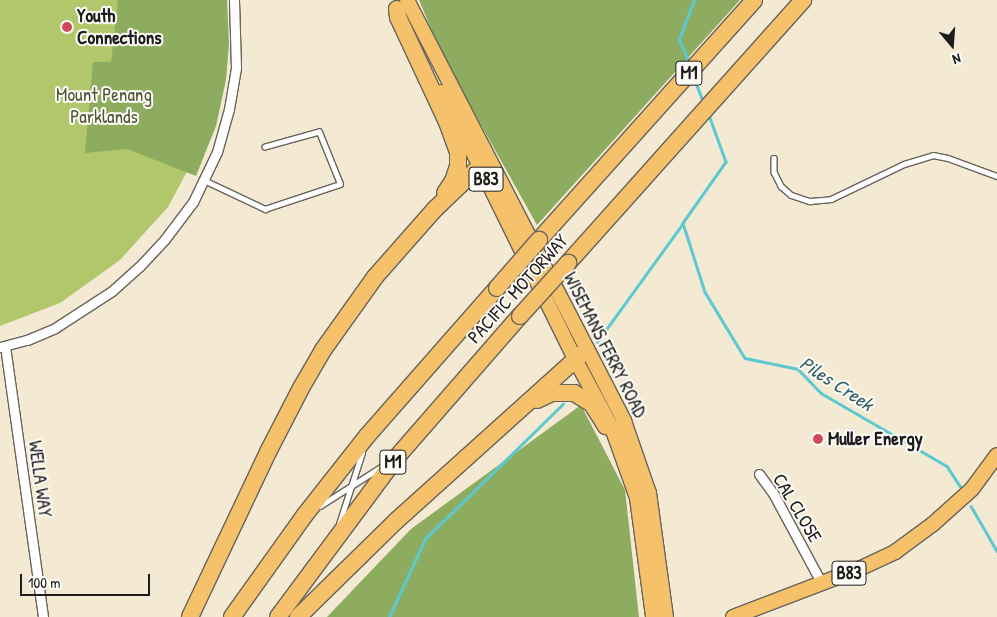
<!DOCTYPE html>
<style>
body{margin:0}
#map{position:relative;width:997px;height:617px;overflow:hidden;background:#f4e9d2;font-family:"Patrick Hand",sans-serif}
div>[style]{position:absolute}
.green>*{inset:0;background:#b2c76c}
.forest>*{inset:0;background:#8dac60}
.stream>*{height:2.5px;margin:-1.25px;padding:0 1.25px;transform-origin:1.25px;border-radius:1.25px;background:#5cc9d1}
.roads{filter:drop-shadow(1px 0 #68645c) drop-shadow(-1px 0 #68645c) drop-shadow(0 1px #68645c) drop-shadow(0 -1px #68645c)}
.lane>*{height:4.5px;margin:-2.25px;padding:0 2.25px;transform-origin:2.25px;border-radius:2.25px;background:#fff}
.street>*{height:9px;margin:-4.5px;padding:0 4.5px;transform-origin:4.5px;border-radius:4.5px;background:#fff}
.primary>*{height:14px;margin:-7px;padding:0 7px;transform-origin:7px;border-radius:7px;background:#f6c16b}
.highway>*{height:16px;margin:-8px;padding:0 8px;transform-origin:8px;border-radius:8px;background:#f6c16b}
.bridges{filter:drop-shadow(1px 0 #68645c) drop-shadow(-1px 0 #68645c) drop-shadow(0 1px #68645c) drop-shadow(0 -1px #68645c)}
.highway-bridge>*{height:16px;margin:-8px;padding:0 8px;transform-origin:8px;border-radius:8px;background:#f6c16b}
.dots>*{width:14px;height:14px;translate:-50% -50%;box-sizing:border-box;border:2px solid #fdfcf7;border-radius:50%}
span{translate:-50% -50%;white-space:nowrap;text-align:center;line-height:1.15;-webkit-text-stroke:4px #fdfcf7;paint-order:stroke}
.shield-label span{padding:1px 4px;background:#fdfcf7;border:1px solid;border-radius:4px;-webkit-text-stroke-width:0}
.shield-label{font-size:18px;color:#1c1c1c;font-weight:700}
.poi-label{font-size:19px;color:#1c1c1c;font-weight:700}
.left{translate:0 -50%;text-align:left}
.park-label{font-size:19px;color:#505838}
.street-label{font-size:19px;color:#1c1c1c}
.water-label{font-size:20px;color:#366164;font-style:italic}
.north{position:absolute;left:927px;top:20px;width:50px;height:50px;-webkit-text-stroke:4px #fdfcf7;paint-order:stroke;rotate:162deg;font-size:14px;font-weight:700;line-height:20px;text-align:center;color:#1c1c1c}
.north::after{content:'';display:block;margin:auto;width:18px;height:22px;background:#1c1c1c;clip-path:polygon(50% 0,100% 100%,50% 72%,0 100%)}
.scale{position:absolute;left:20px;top:574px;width:130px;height:22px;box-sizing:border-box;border:2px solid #1c1c1c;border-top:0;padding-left:6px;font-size:15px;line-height:18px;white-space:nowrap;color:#1c1c1c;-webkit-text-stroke:4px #fdfcf7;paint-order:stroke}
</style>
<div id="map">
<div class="green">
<div style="clip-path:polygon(0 0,220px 0,203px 142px,168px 207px,120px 260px,60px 303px,0 326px)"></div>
</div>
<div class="forest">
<div style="clip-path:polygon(118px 0,227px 0,229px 44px,226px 80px,216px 126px,196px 176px,127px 149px,85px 153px,93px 62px,111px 62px)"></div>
<div style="clip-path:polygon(419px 0,740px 0,537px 225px,443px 57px)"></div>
<div style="clip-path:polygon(581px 405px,625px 490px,639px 617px,327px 617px,411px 529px)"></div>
</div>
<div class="stream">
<div style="left:689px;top:63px;width:26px;rotate:-113deg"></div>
<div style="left:679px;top:39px;width:42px;rotate:-69deg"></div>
<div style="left:693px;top:75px;width:30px;rotate:69deg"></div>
<div style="left:709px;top:115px;width:50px;rotate:70.1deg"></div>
<div style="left:726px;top:162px;width:75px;rotate:125.2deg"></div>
<div style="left:683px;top:223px;width:72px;rotate:72.3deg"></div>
<div style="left:705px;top:292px;width:77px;rotate:58.8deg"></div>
<div style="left:745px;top:358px;width:54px;rotate:11.7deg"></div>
<div style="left:798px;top:369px;width:33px;rotate:46deg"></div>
<div style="left:821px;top:393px;width:146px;rotate:30.1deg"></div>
<div style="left:947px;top:466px;width:24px;rotate:57deg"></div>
<div style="left:597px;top:342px;width:147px;rotate:-54.1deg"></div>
<div style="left:971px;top:506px;width:52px;rotate:60deg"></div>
<div style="left:389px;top:617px;width:86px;rotate:-65.2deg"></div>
<div style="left:425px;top:539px;width:193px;rotate:-44.4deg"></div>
</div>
<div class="roads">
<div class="lane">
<div style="left:774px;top:158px;width:14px;rotate:90deg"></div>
<div style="left:774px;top:172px;width:16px;rotate:63deg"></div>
<div style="left:781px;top:186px;width:13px;rotate:42deg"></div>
<div style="left:791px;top:195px;width:20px;rotate:18deg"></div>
<div style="left:810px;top:201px;width:21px;rotate:-5deg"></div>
<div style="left:831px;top:199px;width:81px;rotate:-25.6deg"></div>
<div style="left:904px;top:164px;width:30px;rotate:-17deg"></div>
<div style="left:933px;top:155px;width:15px;rotate:11deg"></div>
<div style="left:948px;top:158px;width:52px;rotate:20.2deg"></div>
<div style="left:204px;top:180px;width:68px;rotate:25.4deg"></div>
<div style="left:265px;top:209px;width:79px;rotate:-18.4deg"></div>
<div style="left:340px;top:184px;width:56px;rotate:-112deg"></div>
<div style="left:319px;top:132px;width:56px;rotate:164.5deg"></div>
<div style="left:320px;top:506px;width:72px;rotate:-32.6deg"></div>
<div style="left:339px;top:524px;width:75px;rotate:-72.1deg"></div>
</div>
<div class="street">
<div style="left:5px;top:346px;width:274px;rotate:82deg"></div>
<div style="left:0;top:347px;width:28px;rotate:-15deg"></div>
<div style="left:27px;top:340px;width:30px;rotate:-23deg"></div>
<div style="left:55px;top:328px;width:68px;rotate:-33deg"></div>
<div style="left:112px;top:291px;width:36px;rotate:-42deg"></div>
<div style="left:139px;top:267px;width:38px;rotate:-47deg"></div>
<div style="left:165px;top:239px;width:46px;rotate:-52.9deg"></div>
<div style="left:193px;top:202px;width:55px;rotate:-64.4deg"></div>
<div style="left:217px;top:152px;width:45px;rotate:-74.4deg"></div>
<div style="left:229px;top:109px;width:42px;rotate:-80.3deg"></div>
<div style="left:236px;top:68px;width:68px;rotate:-91.7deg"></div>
<div style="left:759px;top:474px;width:24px;rotate:54deg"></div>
<div style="left:773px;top:493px;width:103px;rotate:61.7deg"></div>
</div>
<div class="primary">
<div style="left:407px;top:0;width:474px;rotate:62.7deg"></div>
<div style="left:624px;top:421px;width:76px;rotate:70.9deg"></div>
<div style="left:649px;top:493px;width:125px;rotate:82.2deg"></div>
<div style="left:441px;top:92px;width:84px;rotate:62.2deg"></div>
<div style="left:480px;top:166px;width:215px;rotate:63.8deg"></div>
<div style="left:575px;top:359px;width:78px;rotate:61.8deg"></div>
<div style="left:612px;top:428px;width:74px;rotate:70.3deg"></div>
<div style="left:637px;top:498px;width:120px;rotate:82.3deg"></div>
<div style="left:733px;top:617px;width:137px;rotate:-20.9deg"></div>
<div style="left:861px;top:568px;width:38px;rotate:-25deg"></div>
<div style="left:895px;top:552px;width:47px;rotate:-36.4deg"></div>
<div style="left:933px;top:524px;width:52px;rotate:-41.9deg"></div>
<div style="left:972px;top:489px;width:42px;rotate:-53.7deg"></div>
</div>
<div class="highway">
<div style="left:397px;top:9px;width:8px;rotate:83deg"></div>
<div style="left:398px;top:17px;width:116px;rotate:65deg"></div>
<div style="left:447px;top:122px;width:32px;rotate:70deg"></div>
<div style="left:458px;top:152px;width:14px;rotate:90deg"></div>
<div style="left:458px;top:166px;width:16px;rotate:108deg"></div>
<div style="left:453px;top:181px;width:14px;rotate:124deg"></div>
<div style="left:539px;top:240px;width:322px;rotate:-48.1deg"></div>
<div style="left:568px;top:263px;width:353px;rotate:-48.2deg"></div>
<div style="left:537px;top:400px;width:17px;rotate:-25deg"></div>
<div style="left:552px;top:393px;width:22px"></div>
<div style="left:574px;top:393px;width:21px;rotate:31deg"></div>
<div style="left:592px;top:404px;width:26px;rotate:58deg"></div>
<div style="left:606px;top:426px;width:6px;rotate:18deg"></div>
<div style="left:190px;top:617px;width:183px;rotate:-64.7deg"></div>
<div style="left:268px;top:452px;width:72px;rotate:-62.7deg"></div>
<div style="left:301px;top:388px;width:44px;rotate:-59.9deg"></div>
<div style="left:323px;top:350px;width:90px;rotate:-54.5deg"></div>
<div style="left:375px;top:277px;width:91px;rotate:-48.6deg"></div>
<div style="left:435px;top:209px;width:62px;rotate:-43.7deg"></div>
<div style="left:480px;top:166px;width:10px;rotate:-24deg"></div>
<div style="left:232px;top:617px;width:124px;rotate:-54.5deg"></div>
<div style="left:304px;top:516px;width:102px;rotate:-51.8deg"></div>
<div style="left:367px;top:436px;width:197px;rotate:-48.7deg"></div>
<div style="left:278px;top:617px;width:198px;rotate:-53.4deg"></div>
<div style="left:396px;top:458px;width:189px;rotate:-48.9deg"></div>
<div style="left:298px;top:617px;width:137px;rotate:-44.4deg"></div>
<div style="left:396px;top:521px;width:256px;rotate:-42deg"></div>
</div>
</div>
<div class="bridges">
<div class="highway-bridge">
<div style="left:497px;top:288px;width:64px;rotate:-48.8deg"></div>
<div style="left:520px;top:316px;width:72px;rotate:-47.8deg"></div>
</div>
</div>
<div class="dots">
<div style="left:67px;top:27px;background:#d1495b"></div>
<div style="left:818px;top:439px;background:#d1495b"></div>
</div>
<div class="shield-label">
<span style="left:689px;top:73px">M1</span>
<span style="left:486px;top:179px">B83</span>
<span style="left:393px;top:462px">M1</span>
<span style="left:849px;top:573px">B83</span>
</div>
<div class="poi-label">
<span class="left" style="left:77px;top:27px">Youth<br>Connections</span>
<span class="left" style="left:828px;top:439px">Muller Energy</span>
</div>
<div class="park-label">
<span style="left:104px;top:106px">Mount Penang<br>Parklands</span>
</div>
<div class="street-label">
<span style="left:518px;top:289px;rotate:-48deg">PACIFIC MOTORWAY</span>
<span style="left:605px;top:345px;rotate:63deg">WISEMANS FERRY ROAD</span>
<span style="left:40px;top:479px;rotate:82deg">WELLA WAY</span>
<span style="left:797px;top:508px;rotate:59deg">CAL CLOSE</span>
</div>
<div class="water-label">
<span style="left:837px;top:383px;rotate:33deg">Piles Creek</span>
</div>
<div class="north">N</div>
<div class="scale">100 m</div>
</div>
